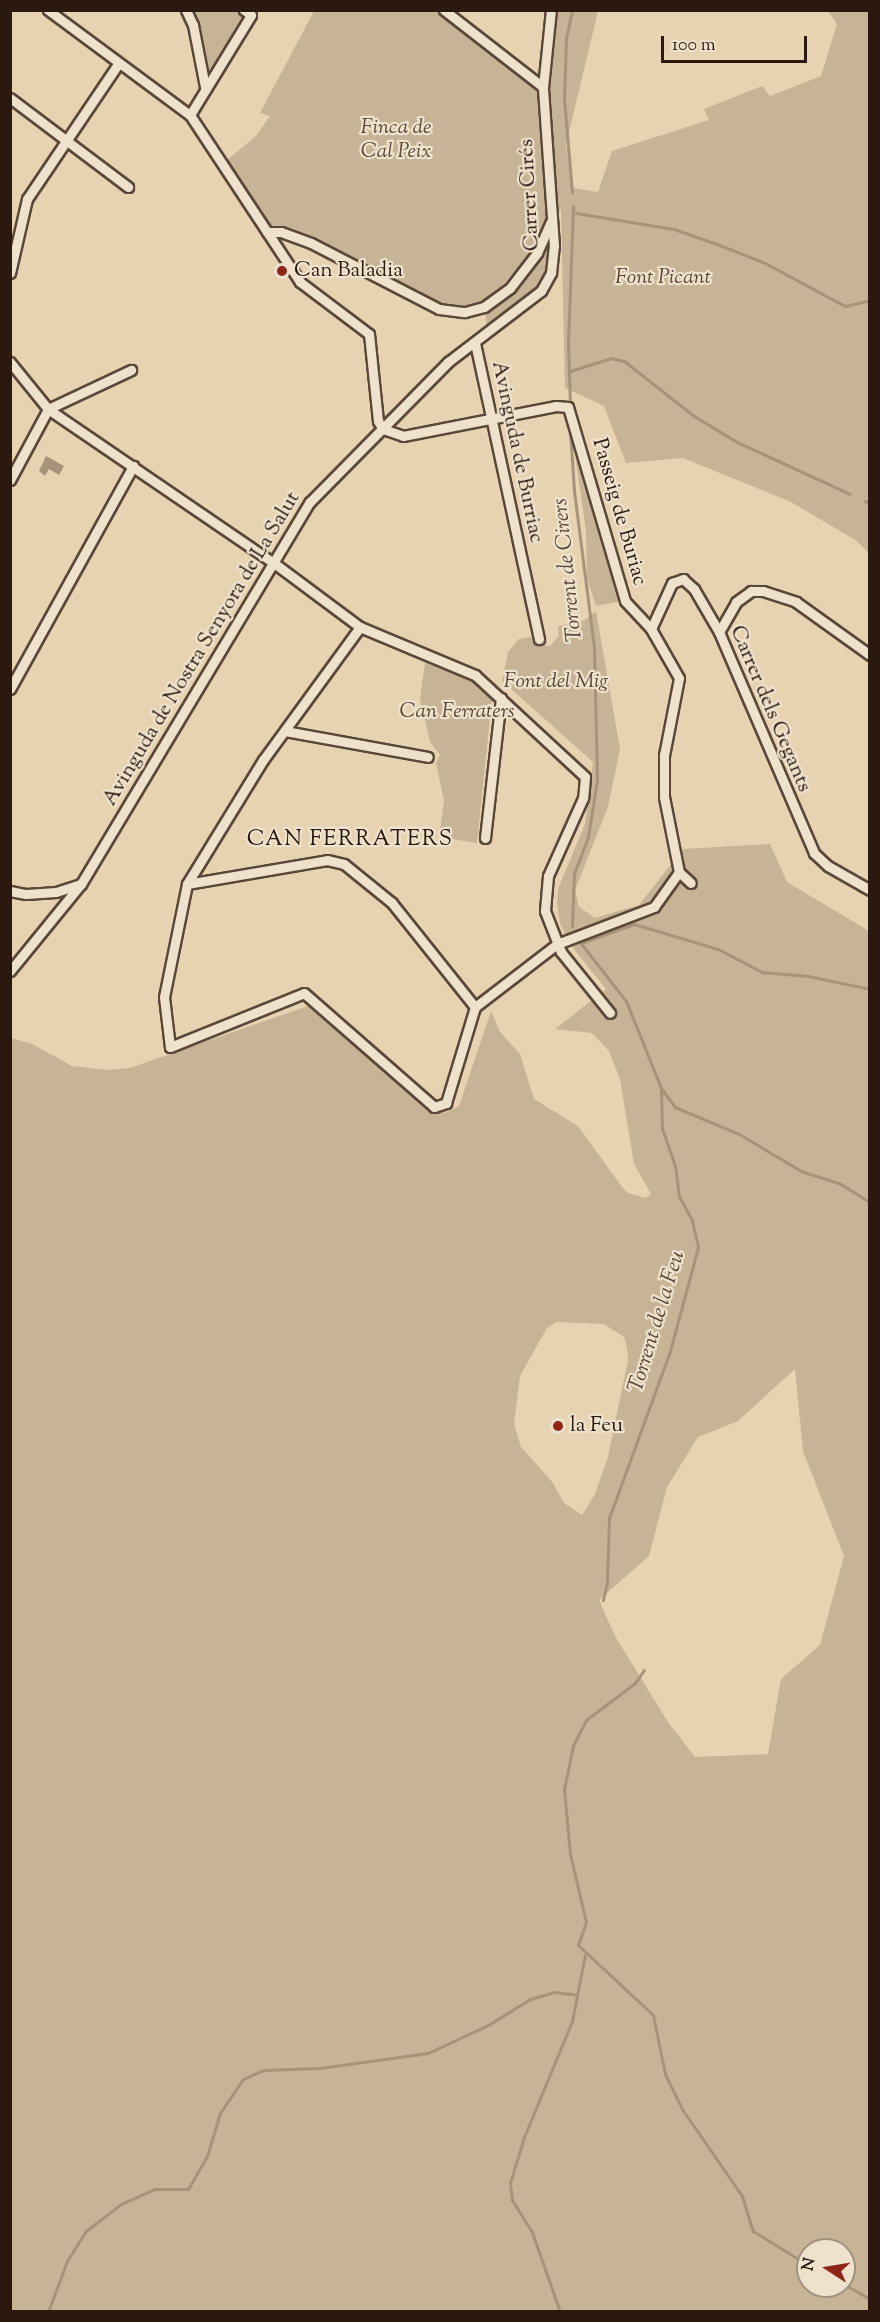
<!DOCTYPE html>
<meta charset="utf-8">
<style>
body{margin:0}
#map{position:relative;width:880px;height:2322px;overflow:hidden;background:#e7d3b1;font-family:"Sorts Mill Goudy",serif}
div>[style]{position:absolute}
.green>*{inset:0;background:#c7b395}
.water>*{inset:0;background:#a7937a}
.stream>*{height:3px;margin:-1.5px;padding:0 1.5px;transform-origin:1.5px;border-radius:1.5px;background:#a7937a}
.roads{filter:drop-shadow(2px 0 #5a4738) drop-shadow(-2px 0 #5a4738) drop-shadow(0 2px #5a4738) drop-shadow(0 -2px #5a4738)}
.street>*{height:9px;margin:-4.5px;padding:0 4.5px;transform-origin:4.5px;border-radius:4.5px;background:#efe2cc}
.dots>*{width:16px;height:16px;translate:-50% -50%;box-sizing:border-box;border:3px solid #efe2cc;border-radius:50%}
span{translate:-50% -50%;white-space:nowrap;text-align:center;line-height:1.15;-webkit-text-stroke:4.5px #efe2cc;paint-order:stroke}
.park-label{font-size:21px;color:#5a4637;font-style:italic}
.street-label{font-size:21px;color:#2b180f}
.poi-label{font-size:21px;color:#2b180f}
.left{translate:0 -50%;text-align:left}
.water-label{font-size:22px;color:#5d493a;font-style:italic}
.neighbourhood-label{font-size:22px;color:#2b180f;letter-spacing:1.5px}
.frame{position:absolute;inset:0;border:12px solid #2b180f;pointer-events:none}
.north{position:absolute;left:796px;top:2238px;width:60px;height:60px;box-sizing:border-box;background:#efe2cc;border:2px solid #a19180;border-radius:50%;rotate:282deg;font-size:16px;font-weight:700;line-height:24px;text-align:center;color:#2b180f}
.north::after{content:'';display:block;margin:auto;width:21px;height:27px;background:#8f2418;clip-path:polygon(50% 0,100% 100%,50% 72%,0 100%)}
.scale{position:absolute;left:661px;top:36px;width:146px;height:27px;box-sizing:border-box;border:3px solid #2b180f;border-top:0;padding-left:8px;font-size:18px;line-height:21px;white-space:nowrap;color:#2b180f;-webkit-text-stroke:4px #efe2cc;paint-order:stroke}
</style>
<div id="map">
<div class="green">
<div style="clip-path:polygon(191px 11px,238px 11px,244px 19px,210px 75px,205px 74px,197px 23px)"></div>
<div style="clip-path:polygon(314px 11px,436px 11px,538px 89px,548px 218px,532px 252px,500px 288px,481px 302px,466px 307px,439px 304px,284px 226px,268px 226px,226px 161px,256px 136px,270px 116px,260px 113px)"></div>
<div style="clip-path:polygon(553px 11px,598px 11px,566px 145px,573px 188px,598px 192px,612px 151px,709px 120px,704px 109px,762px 86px,770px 96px,821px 76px,837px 24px,828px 11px,869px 11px,869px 554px,857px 541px,791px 502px,683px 458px,626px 463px,604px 406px,565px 388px,561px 209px,553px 218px,545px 84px)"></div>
<div style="clip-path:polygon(550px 230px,548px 272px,538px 291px,488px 331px,484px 309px,511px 289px)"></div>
<div style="clip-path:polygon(570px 419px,622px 601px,596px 606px,587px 579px,586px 531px)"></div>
<div style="clip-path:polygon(evenodd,596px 611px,620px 749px,608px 807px,575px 890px,579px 907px,595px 918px,639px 905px,683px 849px,770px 844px,787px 882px,869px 931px,869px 2311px,11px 2312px,11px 1038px,32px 1044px,72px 1066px,107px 1070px,130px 1068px,308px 1006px,426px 1106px,433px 1103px,445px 1113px,459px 1106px,491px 1011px,500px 1032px,520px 1054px,534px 1099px,578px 1126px,622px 1187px,628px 1193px,646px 1198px,651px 1194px,634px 1164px,620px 1079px,609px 1051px,592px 1033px,555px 1029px,606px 989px,576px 952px,560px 924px,557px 903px,558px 889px,585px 824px,593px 762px,502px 681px,508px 652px,519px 639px,530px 637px,539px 646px,550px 646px,559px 636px,558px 626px,583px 621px,596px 611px,556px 1322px,604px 1324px,624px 1337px,627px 1348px,628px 1360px,608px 1457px,595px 1494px,582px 1515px,564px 1503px,553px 1483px,521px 1447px,514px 1424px,520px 1376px,547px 1328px,556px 1322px,596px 611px,795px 1369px,803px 1451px,844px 1556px,820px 1645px,781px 1679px,768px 1754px,695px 1757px,668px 1722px,615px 1636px,599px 1600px,649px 1556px,667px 1487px,698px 1437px,738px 1421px,795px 1369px,596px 611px,808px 2250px,844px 2250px,844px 2286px,808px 2286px,808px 2250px)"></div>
<div style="clip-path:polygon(425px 663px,472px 680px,492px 699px,477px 843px,439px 837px,444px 801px,436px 763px,440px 755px,430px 742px,420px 699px)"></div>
</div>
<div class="water">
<div style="clip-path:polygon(46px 456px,64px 466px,59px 475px,49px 469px,45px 476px,39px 471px)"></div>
</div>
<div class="stream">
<div style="left:572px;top:10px;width:30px;rotate:102deg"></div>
<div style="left:566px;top:39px;width:60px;rotate:91.9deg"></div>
<div style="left:564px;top:99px;width:94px;rotate:85.1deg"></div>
<div style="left:576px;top:213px;width:99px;rotate:9.3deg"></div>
<div style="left:674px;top:229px;width:51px;rotate:19.5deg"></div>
<div style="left:722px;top:246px;width:46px;rotate:21.6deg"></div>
<div style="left:765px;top:263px;width:91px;rotate:28.3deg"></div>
<div style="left:845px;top:306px;width:26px;rotate:-13deg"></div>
<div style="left:570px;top:371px;width:43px;rotate:-17.6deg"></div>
<div style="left:611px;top:358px;width:13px;rotate:13deg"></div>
<div style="left:624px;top:361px;width:89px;rotate:38.2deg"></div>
<div style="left:694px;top:416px;width:50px;rotate:31.2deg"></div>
<div style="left:737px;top:442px;width:124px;rotate:24.7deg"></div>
<div style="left:570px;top:405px;width:62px;rotate:-91.8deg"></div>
<div style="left:568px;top:343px;width:137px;rotate:-87.9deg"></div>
<div style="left:570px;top:430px;width:61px;rotate:86.2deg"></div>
<div style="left:574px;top:491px;width:158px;rotate:82.7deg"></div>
<div style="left:594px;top:648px;width:132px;rotate:88.7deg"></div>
<div style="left:597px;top:780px;width:58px;rotate:99deg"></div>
<div style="left:588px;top:837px;width:39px;rotate:111deg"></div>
<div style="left:574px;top:873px;width:53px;rotate:92.2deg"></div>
<div style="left:865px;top:501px;width:5px;rotate:22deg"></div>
<div style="left:579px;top:941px;width:76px;rotate:51.9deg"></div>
<div style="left:626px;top:1001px;width:94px;rotate:68.1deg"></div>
<div style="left:661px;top:1088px;width:24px;rotate:54deg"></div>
<div style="left:675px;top:1107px;width:69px;rotate:22.9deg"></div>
<div style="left:739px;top:1134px;width:72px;rotate:30.8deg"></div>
<div style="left:801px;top:1171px;width:40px;rotate:18deg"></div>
<div style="left:839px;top:1183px;width:36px;rotate:32deg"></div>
<div style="left:581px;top:943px;width:56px;rotate:-19.7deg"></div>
<div style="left:634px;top:924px;width:88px;rotate:16.6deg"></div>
<div style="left:718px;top:949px;width:50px;rotate:27.6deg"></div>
<div style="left:762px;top:972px;width:46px;rotate:5deg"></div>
<div style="left:808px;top:976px;width:63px;rotate:11.8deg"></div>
<div style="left:603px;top:1600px;width:18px;rotate:-77deg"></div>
<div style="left:607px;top:1582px;width:64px;rotate:-88.2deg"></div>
<div style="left:609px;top:1518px;width:178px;rotate:-69.9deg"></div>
<div style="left:670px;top:1351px;width:108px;rotate:-74.9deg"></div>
<div style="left:698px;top:1247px;width:28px;rotate:-103deg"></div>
<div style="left:692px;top:1220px;width:26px;rotate:-119deg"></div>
<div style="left:679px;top:1197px;width:31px;rotate:-97deg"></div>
<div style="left:675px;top:1166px;width:39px;rotate:-109deg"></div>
<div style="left:662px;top:1129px;width:41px;rotate:-91.4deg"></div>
<div style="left:644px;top:1670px;width:16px;rotate:125deg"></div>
<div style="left:635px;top:1683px;width:61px;rotate:142.9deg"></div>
<div style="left:586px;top:1720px;width:29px;rotate:117deg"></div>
<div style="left:573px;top:1746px;width:44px;rotate:101.8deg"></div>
<div style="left:564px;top:1789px;width:65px;rotate:84.7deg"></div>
<div style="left:570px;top:1854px;width:70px;rotate:76.8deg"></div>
<div style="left:586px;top:1922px;width:24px;rotate:109deg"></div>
<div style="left:578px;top:1945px;width:103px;rotate:43deg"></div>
<div style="left:653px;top:2015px;width:60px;rotate:78.5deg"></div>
<div style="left:665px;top:2074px;width:39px;rotate:64deg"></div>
<div style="left:682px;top:2109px;width:106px;rotate:55.4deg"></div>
<div style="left:742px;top:2196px;width:37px;rotate:73deg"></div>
<div style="left:753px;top:2231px;width:65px;rotate:31.7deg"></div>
<div style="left:844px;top:2284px;width:30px;rotate:30deg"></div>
<div style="left:48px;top:2312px;width:54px;rotate:-69.6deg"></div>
<div style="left:67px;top:2261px;width:36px;rotate:-58deg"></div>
<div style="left:86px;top:2231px;width:44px;rotate:-37.6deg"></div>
<div style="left:121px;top:2204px;width:36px;rotate:-24deg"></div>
<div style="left:154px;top:2189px;width:34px"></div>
<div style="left:188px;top:2189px;width:38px;rotate:-60deg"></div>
<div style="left:207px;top:2156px;width:45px;rotate:-73.2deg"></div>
<div style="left:220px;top:2113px;width:41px;rotate:-55.9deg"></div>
<div style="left:243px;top:2079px;width:22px;rotate:-24deg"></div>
<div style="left:263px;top:2070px;width:57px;rotate:-2deg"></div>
<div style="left:320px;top:2068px;width:109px;rotate:-7.9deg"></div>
<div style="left:428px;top:2053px;width:66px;rotate:-25deg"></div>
<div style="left:488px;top:2025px;width:49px;rotate:-31.8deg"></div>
<div style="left:530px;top:1999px;width:25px;rotate:-16deg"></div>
<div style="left:554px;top:1992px;width:23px;rotate:7deg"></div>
<div style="left:560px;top:2312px;width:85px;rotate:-109.3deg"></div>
<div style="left:532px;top:2232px;width:38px;rotate:-122deg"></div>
<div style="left:512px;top:2200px;width:17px;rotate:-97deg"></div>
<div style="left:510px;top:2183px;width:48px;rotate:-73.1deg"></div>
<div style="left:524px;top:2137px;width:126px;rotate:-67.5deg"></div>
<div style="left:572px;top:2021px;width:67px;rotate:-78.9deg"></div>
</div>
<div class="roads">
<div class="street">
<div style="left:48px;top:10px;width:177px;rotate:36.5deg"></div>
<div style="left:190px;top:115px;width:200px;rotate:56.6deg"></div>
<div style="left:300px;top:282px;width:86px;rotate:37deg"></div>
<div style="left:369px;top:334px;width:87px;rotate:84.1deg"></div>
<div style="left:378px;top:421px;width:9px;rotate:58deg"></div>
<div style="left:186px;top:10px;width:17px;rotate:65deg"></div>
<div style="left:193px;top:25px;width:63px;rotate:79deg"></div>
<div style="left:444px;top:10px;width:125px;rotate:37.9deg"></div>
<div style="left:10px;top:98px;width:148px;rotate:37deg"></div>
<div style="left:190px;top:115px;width:117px;rotate:-58.6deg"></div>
<div style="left:251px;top:15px;width:9px;rotate:-144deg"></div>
<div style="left:267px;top:232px;width:14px"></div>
<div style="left:281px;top:232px;width:32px;rotate:20deg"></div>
<div style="left:311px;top:243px;width:144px;rotate:27.3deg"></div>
<div style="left:439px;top:309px;width:26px;rotate:7deg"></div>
<div style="left:465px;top:312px;width:20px;rotate:-15deg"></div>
<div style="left:484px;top:307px;width:32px;rotate:-36deg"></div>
<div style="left:510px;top:288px;width:44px;rotate:-52.4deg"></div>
<div style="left:537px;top:253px;width:34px;rotate:-66deg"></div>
<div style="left:10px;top:273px;width:76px;rotate:-77.1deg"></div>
<div style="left:27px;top:199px;width:163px;rotate:-56deg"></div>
<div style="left:475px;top:343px;width:303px;rotate:77.8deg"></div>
<div style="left:10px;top:362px;width:60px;rotate:51deg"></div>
<div style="left:48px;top:409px;width:273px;rotate:34.3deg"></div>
<div style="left:274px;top:563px;width:107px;rotate:36.7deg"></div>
<div style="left:360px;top:627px;width:125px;rotate:22.7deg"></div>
<div style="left:475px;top:675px;width:150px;rotate:42.8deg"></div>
<div style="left:585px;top:777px;width:21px;rotate:95deg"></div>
<div style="left:583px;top:798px;width:85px;rotate:114.2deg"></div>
<div style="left:548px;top:876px;width:35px;rotate:95deg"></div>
<div style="left:545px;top:911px;width:44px;rotate:68.7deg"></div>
<div style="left:561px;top:952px;width:78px;rotate:51.2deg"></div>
<div style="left:383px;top:429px;width:21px;rotate:19deg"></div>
<div style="left:403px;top:436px;width:156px;rotate:-11.1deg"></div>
<div style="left:556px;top:406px;width:12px;rotate:5deg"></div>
<div style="left:568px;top:407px;width:202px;rotate:73.6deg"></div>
<div style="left:625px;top:601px;width:38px;rotate:47deg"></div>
<div style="left:651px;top:629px;width:56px;rotate:60.3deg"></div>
<div style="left:679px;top:678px;width:78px;rotate:101deg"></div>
<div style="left:664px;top:755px;width:42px;rotate:90deg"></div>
<div style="left:664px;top:797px;width:76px;rotate:78.7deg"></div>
<div style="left:10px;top:480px;width:81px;rotate:-61.8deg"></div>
<div style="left:48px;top:409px;width:92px;rotate:-25.2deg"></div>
<div style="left:360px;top:627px;width:165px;rotate:126.1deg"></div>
<div style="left:263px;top:760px;width:145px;rotate:121.5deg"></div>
<div style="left:187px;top:884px;width:115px;rotate:101.5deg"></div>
<div style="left:164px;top:997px;width:50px;rotate:83.2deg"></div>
<div style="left:170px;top:1047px;width:144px;rotate:-21.9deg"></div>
<div style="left:304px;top:993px;width:173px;rotate:41.2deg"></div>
<div style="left:434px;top:1107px;width:13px;rotate:-18deg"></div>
<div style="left:446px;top:1103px;width:100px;rotate:-73.2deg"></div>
<div style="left:475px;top:1007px;width:103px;rotate:-37.5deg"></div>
<div style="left:557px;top:944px;width:104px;rotate:-20.9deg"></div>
<div style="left:654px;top:907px;width:43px;rotate:-54.5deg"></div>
<div style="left:651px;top:629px;width:51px;rotate:-65.5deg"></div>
<div style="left:672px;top:583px;width:12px;rotate:-20deg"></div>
<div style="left:683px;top:579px;width:15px;rotate:42deg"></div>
<div style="left:694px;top:589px;width:50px;rotate:59.8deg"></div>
<div style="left:719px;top:632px;width:241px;rotate:66.7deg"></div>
<div style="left:814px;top:853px;width:19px;rotate:43deg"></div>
<div style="left:828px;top:866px;width:48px;rotate:29.7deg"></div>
<div style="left:719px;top:632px;width:34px;rotate:-60deg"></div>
<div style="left:736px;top:602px;width:19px;rotate:-36deg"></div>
<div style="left:751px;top:591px;width:12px"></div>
<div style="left:763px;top:591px;width:35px;rotate:18deg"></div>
<div style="left:796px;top:602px;width:91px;rotate:35.6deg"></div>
<div style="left:10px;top:689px;width:255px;rotate:-61.1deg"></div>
<div style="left:285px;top:731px;width:145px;rotate:10.3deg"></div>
<div style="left:485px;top:838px;width:141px;rotate:-83.5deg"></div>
<div style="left:679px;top:872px;width:16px;rotate:43deg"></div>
<div style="left:187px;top:884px;width:142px;rotate:-9.7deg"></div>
<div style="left:327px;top:860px;width:17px;rotate:13deg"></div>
<div style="left:344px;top:864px;width:62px;rotate:39.1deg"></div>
<div style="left:392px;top:903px;width:133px;rotate:51.4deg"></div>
<div style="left:10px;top:891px;width:16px;rotate:11deg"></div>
<div style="left:26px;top:894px;width:30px;rotate:-4deg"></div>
<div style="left:56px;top:892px;width:26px;rotate:-18deg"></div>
<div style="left:10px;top:971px;width:112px;rotate:-50.8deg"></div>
<div style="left:81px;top:884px;width:445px;rotate:-59.1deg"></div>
<div style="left:310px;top:502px;width:197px;rotate:-45.4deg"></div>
<div style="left:448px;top:362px;width:117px;rotate:-37.4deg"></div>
<div style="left:541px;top:291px;width:21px;rotate:-61deg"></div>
<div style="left:551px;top:273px;width:27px;rotate:-84deg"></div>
<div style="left:554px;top:246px;width:159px;rotate:-94deg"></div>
<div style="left:543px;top:87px;width:77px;rotate:-84.1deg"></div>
</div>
</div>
<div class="dots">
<div style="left:282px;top:271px;background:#8f2418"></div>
<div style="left:558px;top:1426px;background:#8f2418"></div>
</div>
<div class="park-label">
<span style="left:396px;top:140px">Finca de<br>Cal Peix</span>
<span style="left:663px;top:278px">Font Picant</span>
<span style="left:556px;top:682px">Font del Mig</span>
<span style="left:457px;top:712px">Can Ferraters</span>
</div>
<div class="street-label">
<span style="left:530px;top:195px;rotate:-93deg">Carrer Cirés</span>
<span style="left:517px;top:452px;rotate:78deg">Avinguda de Burriac</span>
<span style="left:619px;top:512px;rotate:74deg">Passeig de Buriac</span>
<span style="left:202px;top:649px;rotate:-59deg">Avinguda de Nostra Senyora de La Salut</span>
<span style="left:770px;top:709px;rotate:67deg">Carrer dels Gegants</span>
</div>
<div class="poi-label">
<span class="left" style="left:294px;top:271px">Can Baladia</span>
<span class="left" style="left:570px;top:1426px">la Feu</span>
</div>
<div class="water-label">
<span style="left:569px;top:570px;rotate:-96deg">Torrent de Cirers</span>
<span style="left:658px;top:1322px;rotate:-73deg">Torrent de la Feu</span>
</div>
<div class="neighbourhood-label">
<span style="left:350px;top:841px">CAN FERRATERS</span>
</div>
<div class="frame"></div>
<div class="north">N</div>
<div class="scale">100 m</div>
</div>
